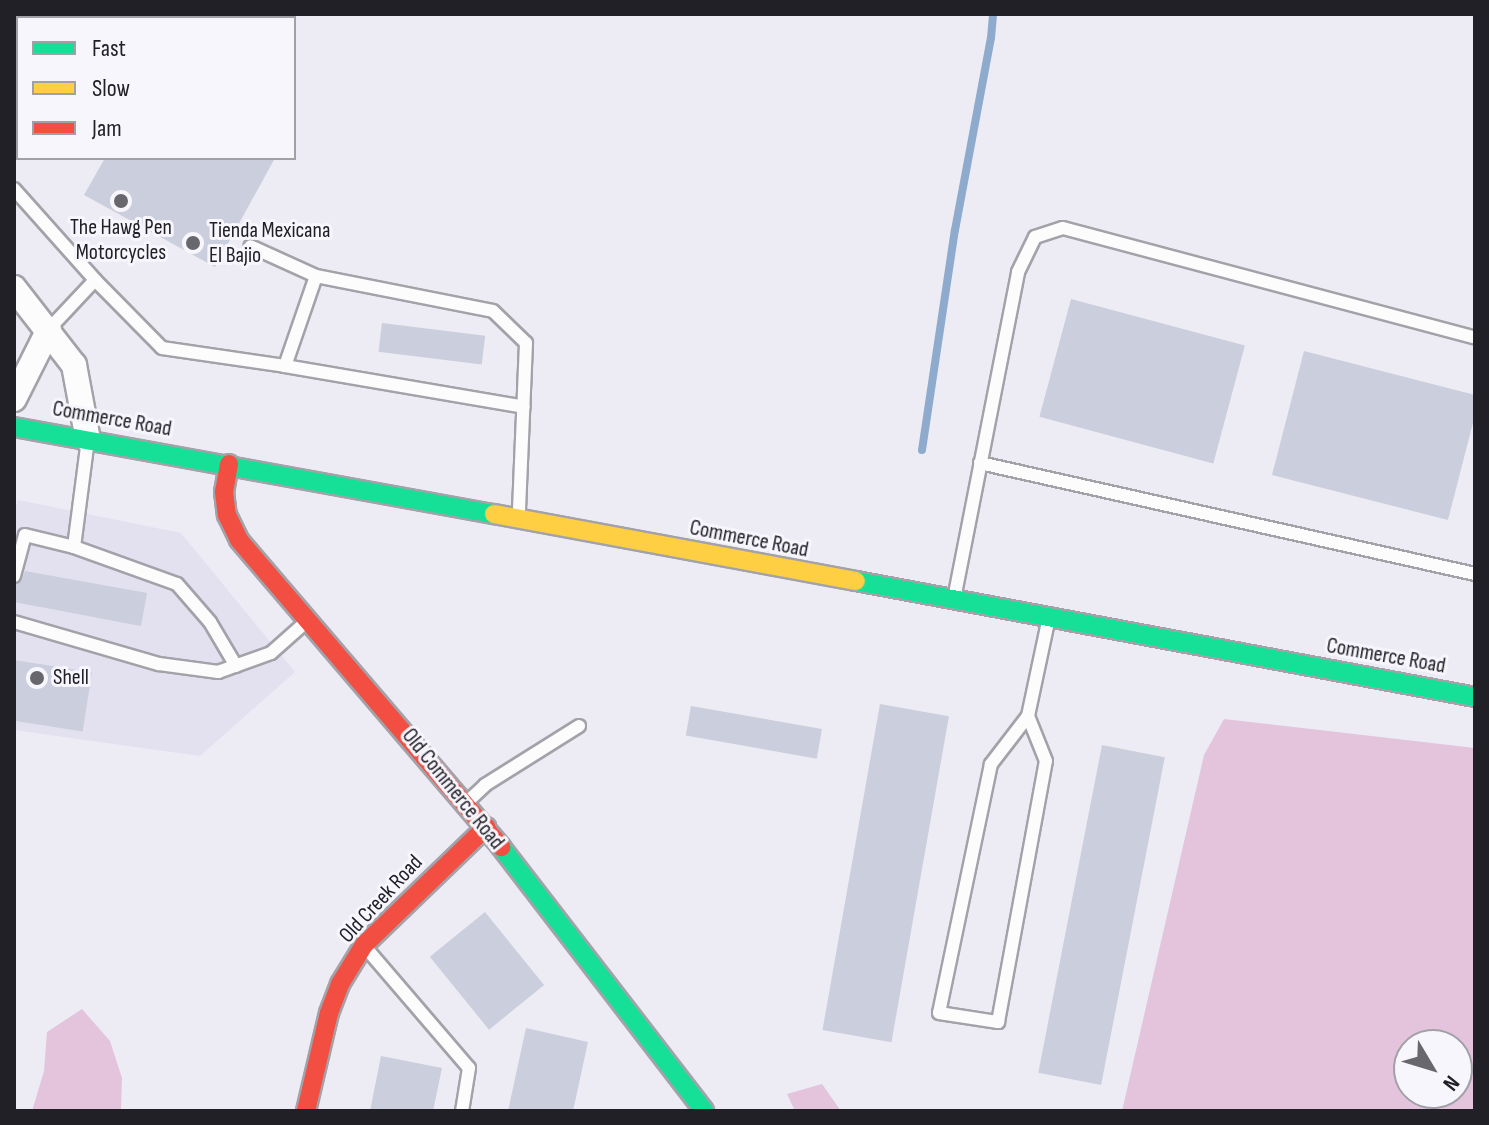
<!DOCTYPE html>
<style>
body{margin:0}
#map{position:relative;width:1489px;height:1125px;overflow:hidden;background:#edecf4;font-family:"Sofia Sans Condensed",sans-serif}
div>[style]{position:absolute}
.built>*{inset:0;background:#e3e0f0}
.green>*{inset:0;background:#e3c4dc}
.stream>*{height:8px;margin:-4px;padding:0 4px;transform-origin:4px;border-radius:4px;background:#8eabcd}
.building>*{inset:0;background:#cbcedc;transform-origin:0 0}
.roads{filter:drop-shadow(2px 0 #a3a2a9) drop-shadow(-2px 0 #a3a2a9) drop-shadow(0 2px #a3a2a9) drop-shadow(0 -2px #a3a2a9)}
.lane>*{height:12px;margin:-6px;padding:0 6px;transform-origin:6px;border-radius:6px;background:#fcfcfd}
.street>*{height:24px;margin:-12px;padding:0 12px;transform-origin:12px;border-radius:12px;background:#fcfcfd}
.fast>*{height:18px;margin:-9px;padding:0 9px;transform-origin:9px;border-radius:9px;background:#16e098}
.slow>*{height:18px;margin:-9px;padding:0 9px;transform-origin:9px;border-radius:9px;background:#ffcf43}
.jam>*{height:18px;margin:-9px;padding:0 9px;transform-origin:9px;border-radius:9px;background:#f24e42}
.dots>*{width:22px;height:22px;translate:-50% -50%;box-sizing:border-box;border:4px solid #f8f6fd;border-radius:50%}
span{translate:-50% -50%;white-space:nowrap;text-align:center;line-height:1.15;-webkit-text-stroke:6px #f8f6fd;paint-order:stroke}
.poi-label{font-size:22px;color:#212026}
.left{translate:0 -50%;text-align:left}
.street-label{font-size:22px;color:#212026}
.frame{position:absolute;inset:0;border:16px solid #212026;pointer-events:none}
.legend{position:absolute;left:16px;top:16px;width:280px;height:144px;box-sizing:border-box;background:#f8f6fd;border:2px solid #a2a0a7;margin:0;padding:10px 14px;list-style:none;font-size:24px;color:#212026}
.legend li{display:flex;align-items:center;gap:16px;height:40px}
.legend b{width:40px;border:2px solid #a2a0a7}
.north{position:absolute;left:1393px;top:1029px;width:80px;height:80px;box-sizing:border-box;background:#f8f6fd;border:2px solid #a2a0a7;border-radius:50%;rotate:128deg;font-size:22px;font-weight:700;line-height:32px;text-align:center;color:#212026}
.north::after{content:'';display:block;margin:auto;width:28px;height:36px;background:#68676e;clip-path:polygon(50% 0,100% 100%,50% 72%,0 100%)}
</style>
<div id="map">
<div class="built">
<div style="clip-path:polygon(18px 500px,181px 533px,295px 672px,200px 756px,14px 730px,14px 513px)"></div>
</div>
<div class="green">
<div style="clip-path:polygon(evenodd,1224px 719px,1475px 748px,1475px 1111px,1122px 1111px,1204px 755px,1224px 719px,1409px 1045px,1457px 1045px,1457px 1093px,1409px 1093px,1409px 1045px)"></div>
<div style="clip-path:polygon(82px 1009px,110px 1041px,122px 1078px,121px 1111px,32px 1111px,44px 1071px,47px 1032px)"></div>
<div style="clip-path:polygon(822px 1084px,841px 1111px,795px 1111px,787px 1094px)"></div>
</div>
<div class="stream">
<div style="left:922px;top:450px;width:222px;rotate:-81.5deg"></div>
<div style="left:955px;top:230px;width:195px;rotate:-79.4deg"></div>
<div style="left:991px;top:38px;width:24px;rotate:-85deg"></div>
</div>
<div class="building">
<div style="clip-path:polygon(105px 158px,275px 158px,215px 267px,84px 195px)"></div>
<div style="left:1071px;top:299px;width:180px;height:122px;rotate:15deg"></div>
<div style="left:382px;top:323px;width:104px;height:29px;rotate:7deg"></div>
<div style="clip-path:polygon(1304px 351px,1475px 395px,1475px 415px,1448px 520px,1272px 475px)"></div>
<div style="clip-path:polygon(25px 571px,147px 593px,141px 626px,14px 602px,15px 585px,21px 582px)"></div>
<div style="left:14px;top:660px;width:79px;height:60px;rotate:9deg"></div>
<div style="left:880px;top:704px;width:70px;height:331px;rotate:10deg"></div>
<div style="left:691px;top:706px;width:133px;height:30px;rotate:10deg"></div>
<div style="left:1102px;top:745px;width:64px;height:334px;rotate:11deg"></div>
<div style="left:485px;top:912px;width:94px;height:71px;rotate:51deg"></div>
<div style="clip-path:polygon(526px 1028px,588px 1042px,573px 1111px,508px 1111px)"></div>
<div style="clip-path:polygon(381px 1056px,442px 1068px,433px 1111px,370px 1111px)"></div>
</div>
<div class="roads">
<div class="lane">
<div style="left:100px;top:14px;width:6px;rotate:45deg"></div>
<div style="left:14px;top:101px;width:5px;rotate:-37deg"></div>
<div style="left:14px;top:189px;width:122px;rotate:48.3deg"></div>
<div style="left:95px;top:280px;width:67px;rotate:133.2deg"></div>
<div style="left:316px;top:276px;width:180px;rotate:11.2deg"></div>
<div style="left:493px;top:311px;width:46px;rotate:44.1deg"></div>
<div style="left:526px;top:343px;width:170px;rotate:92.4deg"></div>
<div style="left:95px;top:280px;width:95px;rotate:45.4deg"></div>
<div style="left:162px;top:348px;width:124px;rotate:8.3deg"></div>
<div style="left:285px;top:366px;width:95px;rotate:-71deg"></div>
<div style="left:316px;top:276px;width:72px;rotate:-155.6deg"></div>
<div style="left:285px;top:366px;width:242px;rotate:9.7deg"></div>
<div style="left:980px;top:463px;width:507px;rotate:12.64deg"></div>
<div style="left:74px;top:547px;width:101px;rotate:-82.6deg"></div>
<div style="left:14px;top:576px;width:42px;rotate:-75deg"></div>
<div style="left:25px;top:535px;width:50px;rotate:13.8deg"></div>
<div style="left:74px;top:547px;width:109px;rotate:19.8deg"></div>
<div style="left:177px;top:584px;width:50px;rotate:49deg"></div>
<div style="left:210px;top:622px;width:51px;rotate:59.4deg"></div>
<div style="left:955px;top:594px;width:328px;rotate:-78.9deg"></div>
<div style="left:1018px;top:272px;width:39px;rotate:-64deg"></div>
<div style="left:1035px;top:237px;width:29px;rotate:-18deg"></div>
<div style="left:1063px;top:228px;width:426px;rotate:14.9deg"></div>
<div style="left:14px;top:622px;width:151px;rotate:16.2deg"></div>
<div style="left:159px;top:664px;width:60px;rotate:7.7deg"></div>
<div style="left:218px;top:672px;width:56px;rotate:-19.7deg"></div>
<div style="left:271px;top:653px;width:47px;rotate:-41.5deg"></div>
<div style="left:1028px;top:716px;width:61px;rotate:127.6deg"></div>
<div style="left:991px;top:764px;width:254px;rotate:101.8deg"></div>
<div style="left:939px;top:1013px;width:60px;rotate:8.7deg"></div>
<div style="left:998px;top:1022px;width:265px;rotate:-79.6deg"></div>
<div style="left:1046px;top:761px;width:48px;rotate:-111.8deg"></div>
<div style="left:1028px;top:716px;width:96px;rotate:-78deg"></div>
<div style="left:466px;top:803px;width:26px;rotate:-43deg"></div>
<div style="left:485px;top:785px;width:111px;rotate:-32.1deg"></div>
<div style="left:366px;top:948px;width:158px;rotate:49.4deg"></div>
<div style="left:469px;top:1068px;width:44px;rotate:99.2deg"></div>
</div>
<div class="street">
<div style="left:14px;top:288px;width:98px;rotate:52.1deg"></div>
<div style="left:74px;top:365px;width:76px;rotate:79.4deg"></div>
<div style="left:14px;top:399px;width:78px;rotate:-63.4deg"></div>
</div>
<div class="fast">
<div style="left:14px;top:427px;width:488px;rotate:10.3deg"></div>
<div style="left:856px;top:581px;width:630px;rotate:10.61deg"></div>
<div style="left:501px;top:847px;width:333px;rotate:52.4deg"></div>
</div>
<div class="slow">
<div style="left:494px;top:514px;width:368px;rotate:10.5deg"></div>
</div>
<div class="jam">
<div style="left:229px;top:464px;width:28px;rotate:100deg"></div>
<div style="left:224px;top:492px;width:23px;rotate:83deg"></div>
<div style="left:227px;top:515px;width:28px;rotate:64deg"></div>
<div style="left:239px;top:540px;width:404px;rotate:49.5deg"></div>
<div style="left:306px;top:1111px;width:101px;rotate:-76.8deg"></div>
<div style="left:329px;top:1013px;width:31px;rotate:-69deg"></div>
<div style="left:340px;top:984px;width:46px;rotate:-58.4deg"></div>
<div style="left:364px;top:945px;width:170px;rotate:-44deg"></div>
</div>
</div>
<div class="dots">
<div style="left:121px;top:201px;background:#68676e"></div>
<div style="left:193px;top:243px;background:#68676e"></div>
<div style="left:37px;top:678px;background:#68676e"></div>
</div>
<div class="poi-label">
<span style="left:121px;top:240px">The Hawg Pen<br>Motorcycles</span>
<span class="left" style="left:209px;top:243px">Tienda Mexicana<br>El Bajio</span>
<span class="left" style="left:53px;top:678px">Shell</span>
</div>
<div class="street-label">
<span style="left:112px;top:419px;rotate:10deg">Commerce Road</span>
<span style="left:749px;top:539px;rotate:11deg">Commerce Road</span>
<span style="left:1386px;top:656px;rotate:10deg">Commerce Road</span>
<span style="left:453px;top:789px;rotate:51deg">Old Commerce Road</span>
<span style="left:381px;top:899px;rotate:-47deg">Old Creek Road</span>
</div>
<div class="frame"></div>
<ul class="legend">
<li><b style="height:10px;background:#16e098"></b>Fast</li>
<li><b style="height:10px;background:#ffcf43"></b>Slow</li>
<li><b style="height:10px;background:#f24e42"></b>Jam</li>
</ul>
<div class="north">N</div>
</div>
